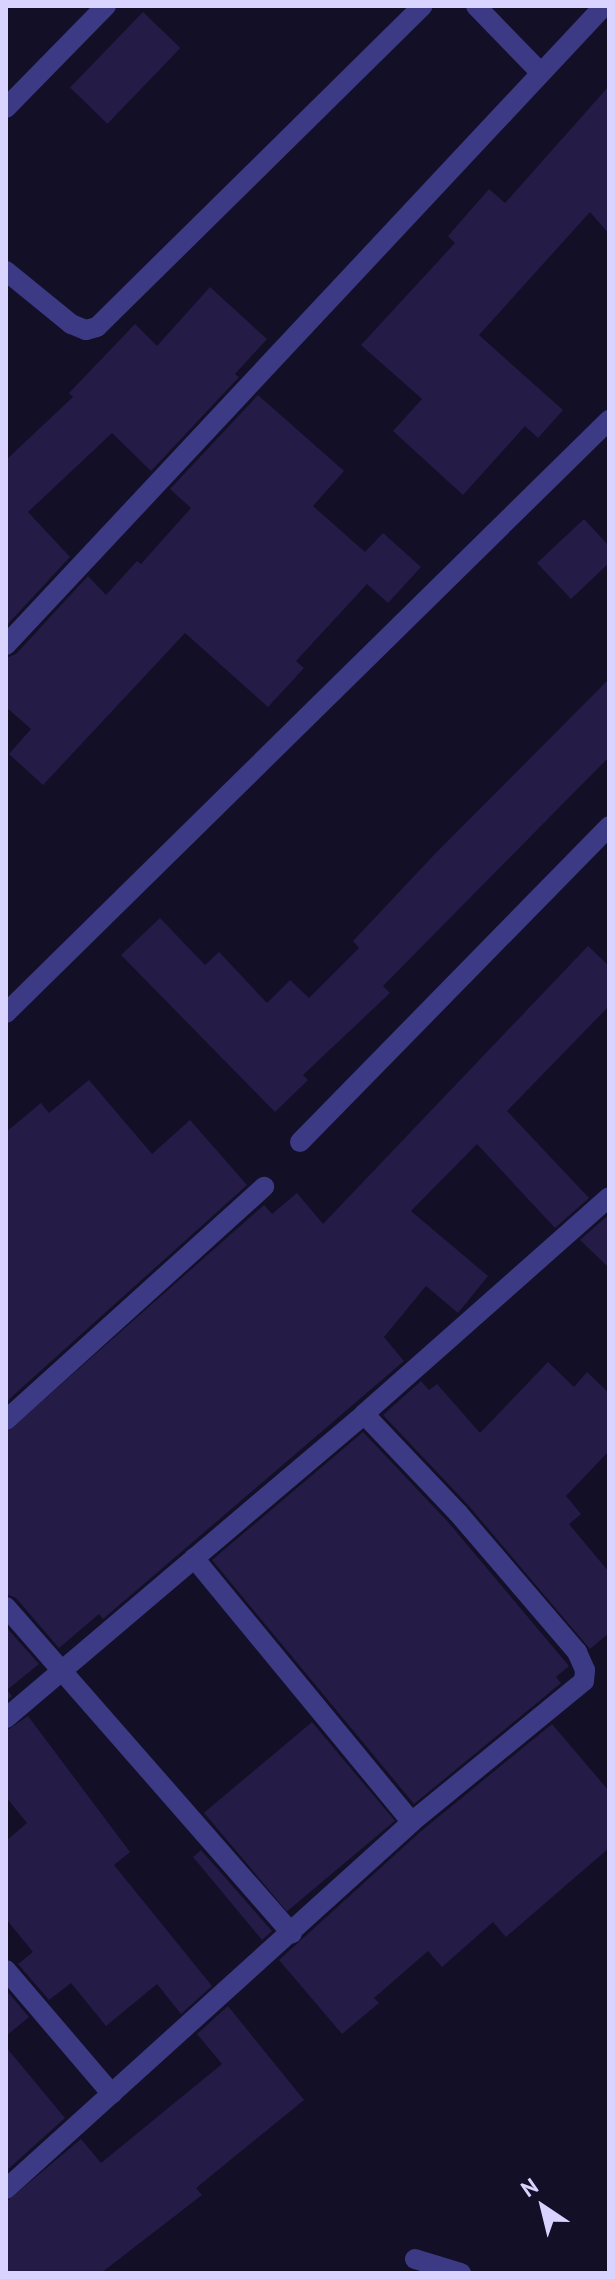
<!DOCTYPE html>
<style>
body{margin:0}
#map{position:relative;width:615px;height:2279px;overflow:hidden;background:#130f26;font-family:"PT Sans",sans-serif}
div>[style]{position:absolute}
.building>*{inset:0;background:#241b47;transform-origin:0 0}
.minor>*{height:20px;margin:-10px;padding:0 10px;transform-origin:10px;border-radius:10px;background:#3d3a85}
span{translate:-50% -50%;white-space:nowrap;text-align:center;line-height:1.15;-webkit-text-stroke:8px #130f26;paint-order:stroke}
.frame{position:absolute;inset:0;border:8px solid #d9d4ff;pointer-events:none}
.north{position:absolute;left:503px;top:2167px;width:80px;height:80px;-webkit-text-stroke:6px #130f26;paint-order:stroke;rotate:325deg;font-size:22px;font-weight:700;line-height:32px;text-align:center;color:#d9d4ff}
.north::after{content:'';display:block;margin:auto;width:28px;height:36px;background:#d9d4ff;clip-path:polygon(50% 0,100% 100%,50% 72%,0 100%)}
</style>
<div id="map">
<div class="building">
<div style="left:143px;top:12px;width:52px;height:105px;rotate:44deg"></div>
<div style="clip-path:polygon(609px 86px,609px 234px,590px 212px,479px 335px,563px 410px,538px 438px,525px 426px,463px 495px,393px 431px,422px 399px,361px 345px,455px 243px,448px 236px,489px 189px,505px 203px)"></div>
<div style="clip-path:polygon(210px 287px,267px 339px,235px 374px,239px 377px,151px 471px,112px 433px,28px 512px,70px 557px,6px 626px,6px 460px,73px 397px,69px 393px,135px 324px,157px 346px)"></div>
<div style="clip-path:polygon(258px 395px,344px 471px,313px 506px,365px 552px,383px 533px,421px 567px,388px 603px,367px 584px,296px 661px,304px 668px,268px 707px,185px 633px,43px 785px,9px 754px,31px 729px,6px 707px,6px 658px,16px 654px,88px 576px,106px 595px,137px 561px,141px 564px,191px 508px,170px 489px)"></div>
<div style="clip-path:polygon(584px 519px,609px 546px,609px 563px,571px 599px,537px 563px)"></div>
<div style="clip-path:polygon(609px 679px,609px 757px,383px 986px,390px 993px,303px 1075px,308px 1080px,275px 1112px,121px 955px,160px 918px,205px 965px,219px 952px,267px 1003px,290px 980px,309px 998px,359px 948px,353px 941px,433px 856px)"></div>
<div style="clip-path:polygon(588px 946px,609px 966px,609px 1006px,507px 1111px,589px 1198px,555px 1228px,477px 1144px,411px 1211px,488px 1276px,458px 1313px,426px 1286px,384px 1337px,404px 1361px,103px 1619px,99px 1614px,59px 1648px,16px 1598px,6px 1594px,6px 1433px,264px 1205px,272px 1214px,297px 1193px,323px 1224px)"></div>
<div style="clip-path:polygon(89px 1080px,152px 1154px,190px 1120px,247px 1185px,6px 1402px,6px 1132px,41px 1103px,49px 1113px)"></div>
<div style="clip-path:polygon(606px 1217px,609px 1219px,609px 1268px,580px 1240px)"></div>
<div style="clip-path:polygon(548px 1362px,574px 1387px,587px 1372px,609px 1393px,609px 1451px,566px 1496px,581px 1514px,569px 1524px,609px 1572px,609px 1633px,590px 1649px,468px 1505px,383px 1415px,421px 1381px,429px 1390px,437px 1384px,480px 1433px)"></div>
<div style="clip-path:polygon(363px 1432px,448px 1522px,569px 1666px,556px 1677px,561px 1683px,414px 1804px,212px 1560px)"></div>
<div style="clip-path:polygon(6px 1627px,39px 1664px,7px 1690px,12px 1696px,6px 1701px)"></div>
<div style="clip-path:polygon(28px 1716px,130px 1852px,114px 1865px,212px 1986px,181px 2014px,157px 1984px,106px 2026px,71px 1983px,49px 2000px,18px 1964px,33px 1952px,6px 1919px,6px 1841px,27px 1823px,6px 1797px,6px 1731px)"></div>
<div style="left:312px;top:1722px;width:129px;height:141px;rotate:50deg"></div>
<div style="clip-path:polygon(552px 1724px,609px 1791px,609px 1848px,506px 1937px,493px 1922px,442px 1967px,428px 1951px,374px 1998px,379px 2003px,342px 2034px,279px 1960px,420px 1832px)"></div>
<div style="clip-path:polygon(201px 1850px,272px 1931px,262px 1940px,193px 1857px)"></div>
<div style="clip-path:polygon(6px 1990px,29px 2017px,6px 2036px)"></div>
<div style="clip-path:polygon(228px 2006px,304px 2100px,196px 2188px,202px 2195px,101px 2273px,6px 2273px,6px 2202px,81px 2139px,101px 2163px,222px 2064px,197px 2034px)"></div>
<div style="clip-path:polygon(6px 2047px,65px 2118px,6px 2171px)"></div>
</div>
<div class="minor">
<div style="left:476px;top:6px;width:92px;rotate:45.9deg"></div>
<div style="left:6px;top:108px;width:143px;rotate:-45.6deg"></div>
<div style="left:6px;top:271px;width:84px;rotate:39.2deg"></div>
<div style="left:71px;top:324px;width:16px;rotate:22deg"></div>
<div style="left:86px;top:330px;width:11px;rotate:-15deg"></div>
<div style="left:97px;top:327px;width:457px;rotate:-44.6deg"></div>
<div style="left:6px;top:645px;width:875px;rotate:-46.9deg"></div>
<div style="left:6px;top:1013px;width:846px;rotate:-44.52deg"></div>
<div style="left:300px;top:1142px;width:442px;rotate:-45.6deg"></div>
<div style="left:364px;top:1414px;width:327px;rotate:-41.5deg"></div>
<div style="left:6px;top:1420px;width:348px;rotate:-42.1deg"></div>
<div style="left:194px;top:1558px;width:342px;rotate:50.5deg"></div>
<div style="left:6px;top:1607px;width:434px;rotate:48.8deg"></div>
<div style="left:6px;top:1718px;width:470px;rotate:-40.3deg"></div>
<div style="left:364px;top:1414px;width:137px;rotate:46.5deg"></div>
<div style="left:458px;top:1513px;width:183px;rotate:49.4deg"></div>
<div style="left:577px;top:1652px;width:20px;rotate:66deg"></div>
<div style="left:585px;top:1670px;width:11px;rotate:95deg"></div>
<div style="left:584px;top:1681px;width:222px;rotate:140.7deg"></div>
<div style="left:412px;top:1822px;width:547px;rotate:137.89deg"></div>
<div style="left:6px;top:1970px;width:163px;rotate:49.5deg"></div>
<div style="left:415px;top:2259px;width:48px;rotate:16.9deg"></div>
</div>
<div class="frame"></div>
<div class="north">N</div>
</div>
